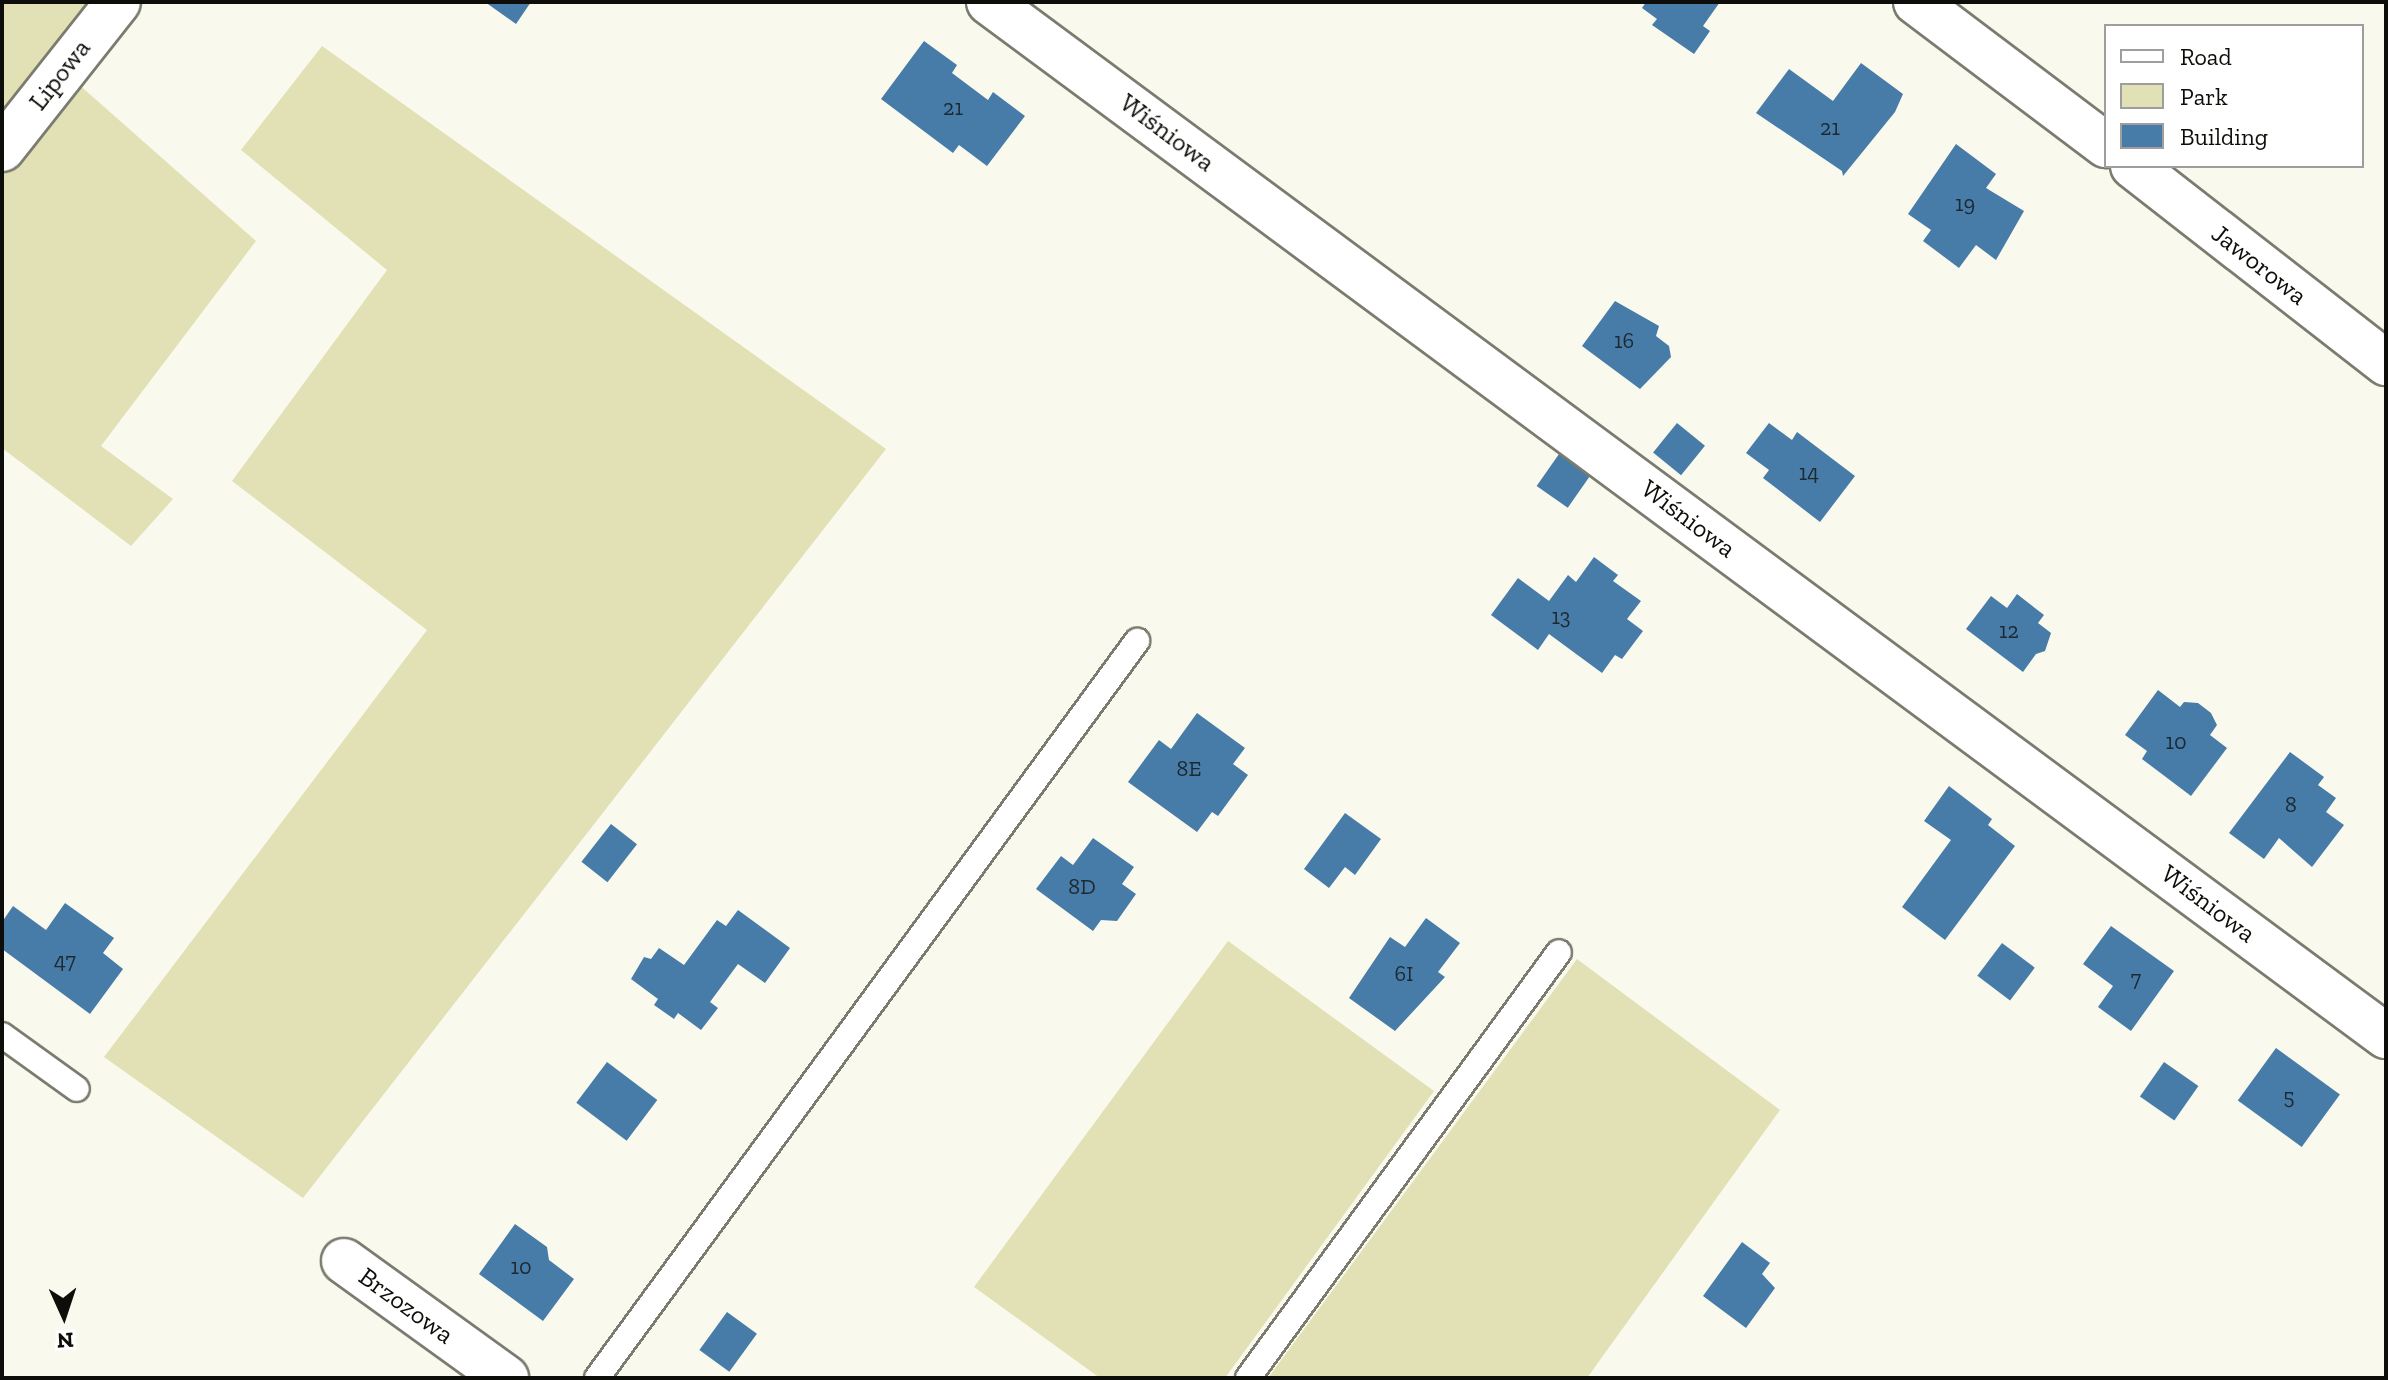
<!DOCTYPE html>
<meta charset="utf-8">
<style>
body{margin:0}
#map{position:relative;width:2388px;height:1380px;overflow:hidden;background:#f9f9ed;font-family:"Zilla Slab",serif}
div>[style]{position:absolute}
.green>*{inset:0;background:#e2e1b6}
.building>*{inset:0;background:#487ca8;transform-origin:0 0}
.roads{filter:drop-shadow(2px 0 #7b7b6f) drop-shadow(-2px 0 #7b7b6f) drop-shadow(0 2px #7b7b6f) drop-shadow(0 -2px #7b7b6f)}
.service>*{height:24px;margin:-12px;padding:0 12px;transform-origin:12px;border-radius:12px;background:#fff}
.minor>*{height:44px;margin:-22px;padding:0 22px;transform-origin:22px;border-radius:22px;background:#fff}
span{translate:-50% -50%;white-space:nowrap;text-align:center;line-height:1.15;-webkit-text-stroke:7px #fff;paint-order:stroke}
.number-label{font-size:22px;color:#1c2931}
.number-label span{-webkit-text-stroke-width:0}
.street-label{font-size:26px;color:#0d0d09}
.frame{position:absolute;inset:0;border:4px solid #0d0d09;pointer-events:none}
.legend{position:absolute;left:2104px;top:24px;width:260px;height:144px;box-sizing:border-box;background:#fff;border:2px solid #9e9e9d;margin:0;padding:10px 14px;list-style:none;font-size:24px;color:#0d0d09}
.legend li{display:flex;align-items:center;gap:16px;height:40px}
.legend b{width:40px;border:2px solid #9e9e9d}
.north{position:absolute;left:24px;top:1276px;width:80px;height:80px;-webkit-text-stroke:6px #fff;paint-order:stroke;rotate:177deg;font-size:22px;font-weight:700;line-height:32px;text-align:center;color:#0d0d09}
.north::after{content:'';display:block;margin:auto;width:28px;height:36px;background:#0d0d09;clip-path:polygon(50% 0,100% 100%,50% 72%,0 100%)}
</style>
<div id="map">
<div class="green">
<div style="clip-path:polygon(2px 2px,97px 2px,2px 117px)"></div>
<div style="clip-path:polygon(322px 46px,886px 449px,303px 1198px,104px 1057px,427px 630px,232px 481px,387px 270px,241px 150px)"></div>
<div style="clip-path:polygon(76px 82px,256px 241px,101px 446px,173px 499px,131px 546px,2px 448px,2px 174px)"></div>
<div style="clip-path:polygon(1228px 941px,1434px 1091px,1225px 1378px,1100px 1378px,974px 1287px)"></div>
<div style="clip-path:polygon(1577px 959px,1780px 1110px,1587px 1378px,1268px 1378px)"></div>
</div>
<div class="building">
<div style="clip-path:polygon(485px 2px,531px 2px,516px 24px)"></div>
<div style="clip-path:polygon(1646px 2px,1720px 2px,1703px 26px,1710px 31px,1694px 54px,1652px 25px,1657px 19px,1642px 8px)"></div>
<div style="clip-path:polygon(924px 41px,957px 65px,952px 73px,988px 100px,993px 92px,1025px 116px,987px 166px,959px 145px,953px 153px,881px 99px)"></div>
<div style="clip-path:polygon(1861px 63px,1903px 94px,1895px 112px,1843px 176px,1842px 171px,1756px 113px,1789px 69px,1833px 101px)"></div>
<div style="clip-path:polygon(1956px 144px,1996px 174px,1986px 188px,2024px 211px,1996px 260px,1976px 245px,1959px 268px,1923px 241px,1931px 230px,1908px 214px)"></div>
<div style="clip-path:polygon(1615px 301px,1659px 326px,1656px 336px,1669px 346px,1671px 357px,1640px 389px,1582px 346px)"></div>
<div style="left:1677px;top:423px;width:36px;height:38px;rotate:39deg"></div>
<div style="clip-path:polygon(1769px 423px,1792px 440px,1797px 432px,1855px 476px,1820px 522px,1763px 478px,1769px 470px,1746px 453px)"></div>
<div style="left:1559px;top:454px;width:38px;height:39px;rotate:35deg"></div>
<div style="clip-path:polygon(1594px 557px,1618px 575px,1613px 581px,1641px 601px,1627px 619px,1643px 631px,1622px 659px,1615px 655px,1602px 673px,1549px 634px,1538px 650px,1491px 615px,1518px 578px,1549px 601px,1568px 575px,1576px 582px)"></div>
<div style="clip-path:polygon(2017px 594px,2044px 615px,2038px 623px,2051px 633px,2045px 651px,2036px 654px,2023px 672px,1966px 629px,1991px 596px,2007px 608px)"></div>
<div style="clip-path:polygon(2158px 690px,2180px 707px,2184px 702px,2198px 703px,2211px 713px,2217px 725px,2210px 735px,2227px 748px,2191px 796px,2142px 759px,2147px 751px,2125px 735px)"></div>
<div style="clip-path:polygon(1197px 713px,1245px 748px,1233px 764px,1248px 775px,1218px 816px,1212px 812px,1197px 832px,1128px 782px,1159px 740px,1171px 749px)"></div>
<div style="clip-path:polygon(2290px 752px,2324px 777px,2318px 785px,2336px 798px,2326px 812px,2344px 825px,2312px 867px,2279px 838px,2264px 859px,2229px 833px)"></div>
<div style="clip-path:polygon(1949px 786px,1992px 819px,1988px 825px,2015px 846px,1945px 940px,1902px 907px,1951px 840px,1924px 821px)"></div>
<div style="clip-path:polygon(1345px 813px,1381px 839px,1355px 875px,1345px 867px,1329px 888px,1304px 869px)"></div>
<div style="left:611px;top:824px;width:33px;height:48px;rotate:38deg"></div>
<div style="clip-path:polygon(1093px 838px,1134px 867px,1122px 884px,1136px 894px,1117px 921px,1101px 920px,1093px 931px,1036px 889px,1061px 856px,1073px 865px)"></div>
<div style="clip-path:polygon(65px 903px,114px 938px,103px 953px,123px 969px,90px 1014px,2px 949px,2px 922px,13px 906px,46px 930px)"></div>
<div style="clip-path:polygon(738px 910px,790px 948px,765px 983px,738px 964px,710px 1002px,718px 1008px,701px 1030px,678px 1013px,674px 1019px,654px 1005px,658px 999px,631px 979px,644px 957px,651px 959px,659px 948px,684px 965px,717px 920px,726px 926px)"></div>
<div style="clip-path:polygon(1426px 918px,1460px 943px,1438px 972px,1445px 977px,1395px 1031px,1349px 998px,1390px 937px,1405px 947px)"></div>
<div style="clip-path:polygon(2111px 926px,2174px 971px,2131px 1031px,2098px 1007px,2113px 986px,2083px 964px)"></div>
<div style="left:2002px;top:943px;width:41px;height:41px;rotate:37deg"></div>
<div style="left:2276px;top:1048px;width:79px;height:65px;rotate:36deg"></div>
<div style="left:607px;top:1062px;width:63px;height:51px;rotate:37deg"></div>
<div style="left:2164px;top:1062px;width:42px;height:42px;rotate:35deg"></div>
<div style="clip-path:polygon(515px 1224px,547px 1247px,549px 1260px,574px 1279px,543px 1321px,479px 1274px)"></div>
<div style="clip-path:polygon(1742px 1242px,1770px 1263px,1762px 1274px,1775px 1288px,1746px 1328px,1703px 1296px)"></div>
<div style="left:727px;top:1312px;width:37px;height:47px;rotate:36deg"></div>
</div>
<div class="roads">
<div class="service">
<div style="left:2px;top:1035px;width:92px;rotate:35.8deg"></div>
<div style="left:597px;top:1378px;width:914px;rotate:-53.77deg"></div>
<div style="left:1248px;top:1378px;width:527px;rotate:-53.87deg"></div>
</div>
<div class="minor">
<div style="left:989px;top:2px;width:1738px;rotate:36.51deg"></div>
<div style="left:1916px;top:2px;width:238px;rotate:37deg"></div>
<div style="left:2px;top:149px;width:187px;rotate:-51.7deg"></div>
<div style="left:2133px;top:166px;width:321px;rotate:37.9deg"></div>
<div style="left:344px;top:1261px;width:200px;rotate:35.8deg"></div>
</div>
</div>
<div class="number-label">
<span style="left:953px;top:108px">21</span>
<span style="left:1830px;top:128px">21</span>
<span style="left:1965px;top:204px">19</span>
<span style="left:1624px;top:341px">16</span>
<span style="left:1809px;top:473px">14</span>
<span style="left:1561px;top:617px">13</span>
<span style="left:2009px;top:631px">12</span>
<span style="left:2176px;top:742px">10</span>
<span style="left:1189px;top:769px">8E</span>
<span style="left:2291px;top:805px">8</span>
<span style="left:1082px;top:887px">8D</span>
<span style="left:65px;top:961px">47</span>
<span style="left:1404px;top:974px">6I</span>
<span style="left:2136px;top:979px">7</span>
<span style="left:2289px;top:1097px">5</span>
<span style="left:521px;top:1267px">10</span>
</div>
<div class="street-label">
<span style="left:60px;top:75px;rotate:-52deg">Lipowa</span>
<span style="left:1167px;top:133px;rotate:37deg">Wiśniowa</span>
<span style="left:2259px;top:265px;rotate:38deg">Jaworowa</span>
<span style="left:1688px;top:519px;rotate:37deg">Wiśniowa</span>
<span style="left:2208px;top:904px;rotate:37deg">Wiśniowa</span>
<span style="left:406px;top:1306px;rotate:36deg">Brzozowa</span>
</div>
<div class="frame"></div>
<ul class="legend">
<li><b style="height:10px;background:#fff"></b>Road</li>
<li><b style="height:22px;background:#e2e1b6"></b>Park</li>
<li><b style="height:22px;background:#487ca8"></b>Building</li>
</ul>
<div class="north">N</div>
</div>
